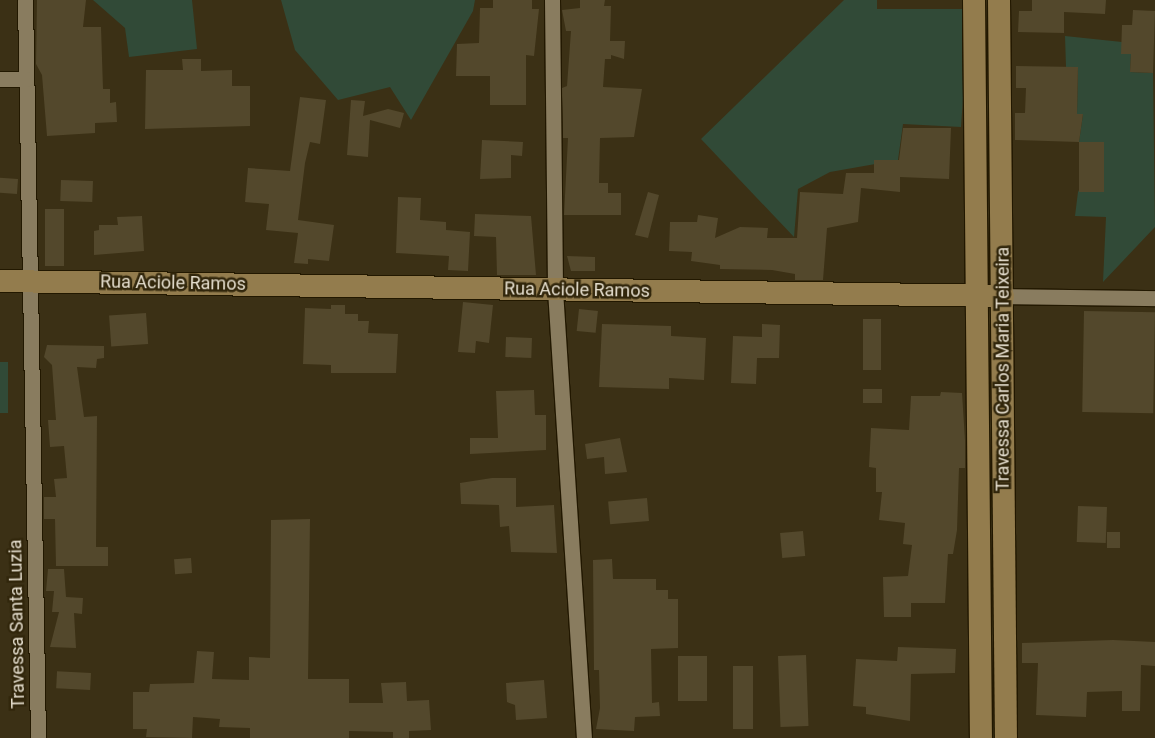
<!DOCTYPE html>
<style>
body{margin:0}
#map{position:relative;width:1155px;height:738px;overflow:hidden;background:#3b3015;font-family:Roboto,sans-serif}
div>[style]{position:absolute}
.green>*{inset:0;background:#314a37;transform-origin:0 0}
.building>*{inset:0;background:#53482c;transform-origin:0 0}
.roads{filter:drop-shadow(1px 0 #221800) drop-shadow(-1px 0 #221800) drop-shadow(0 1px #221800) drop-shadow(0 -1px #221800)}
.street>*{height:15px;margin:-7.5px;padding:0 7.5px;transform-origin:7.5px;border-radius:7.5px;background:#897c5f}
.secondary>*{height:22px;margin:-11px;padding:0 11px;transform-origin:11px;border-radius:11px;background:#937c4d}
span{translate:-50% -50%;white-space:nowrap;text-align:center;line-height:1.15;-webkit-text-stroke:5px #31260b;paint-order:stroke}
.street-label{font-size:18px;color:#e5dece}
</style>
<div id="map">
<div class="green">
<div style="clip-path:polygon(93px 0,192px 0,197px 49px,129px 57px,125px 28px)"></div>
<div style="clip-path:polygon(281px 0,475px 0,473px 11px,411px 120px,390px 87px,338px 100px,295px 50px)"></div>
<div style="clip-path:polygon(844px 0,877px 0,877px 9px,969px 9px,961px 127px,903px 124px,898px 160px,830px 172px,798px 189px,794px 237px,701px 139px)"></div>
<div style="clip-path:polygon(1065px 36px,1122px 42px,1131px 54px,1130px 72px,1153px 73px,1155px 227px,1103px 282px,1106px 217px,1075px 216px,1078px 192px,1103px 142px,1079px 142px,1083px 114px,1077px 114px,1078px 68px,1066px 67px)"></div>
<div style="left:0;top:362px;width:8px;height:51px"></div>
</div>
<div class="building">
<div style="clip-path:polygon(37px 0,86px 0,83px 27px,101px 27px,103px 89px,110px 89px,110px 103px,116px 102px,117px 122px,95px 123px,95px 133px,47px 136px,42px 75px,36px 64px)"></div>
<div style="clip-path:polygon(493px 0,532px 0,532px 9px,539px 9px,534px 56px,526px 55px,526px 105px,490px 105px,490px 76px,456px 76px,457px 44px,479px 43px,480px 8px,493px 8px)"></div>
<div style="clip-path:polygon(580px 0,605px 0,604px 6px,611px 6px,610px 41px,625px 41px,624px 59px,611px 55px,611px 59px,605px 59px,603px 87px,642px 89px,634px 137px,600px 138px,599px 183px,608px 183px,608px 193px,621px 193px,621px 215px,564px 215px,568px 138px,563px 138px,562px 88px,567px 86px,571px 31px,566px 31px,562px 10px,580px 8px)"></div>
<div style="clip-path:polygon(1032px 0,1106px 0,1105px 14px,1064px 12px,1064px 33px,1018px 32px,1019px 11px,1032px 11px)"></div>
<div style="clip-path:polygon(1133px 10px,1155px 11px,1153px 73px,1130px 72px,1131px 54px,1121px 54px,1122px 25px,1132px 25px)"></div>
<div style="clip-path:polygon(182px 59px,201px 59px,201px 71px,232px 70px,232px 86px,250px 86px,250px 126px,145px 129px,146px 70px,183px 70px)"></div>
<div style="clip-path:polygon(1016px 66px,1078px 67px,1077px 114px,1083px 114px,1079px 142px,1015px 140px,1015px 113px,1025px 113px,1026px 88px,1016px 88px)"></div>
<div style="clip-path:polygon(300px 97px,326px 100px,320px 144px,310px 142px,305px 163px,298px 220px,334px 225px,329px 261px,308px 259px,308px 264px,294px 263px,298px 233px,266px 230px,269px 204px,245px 202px,248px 168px,290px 171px)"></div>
<div style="clip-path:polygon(351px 100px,365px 101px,363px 116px,388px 109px,404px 113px,400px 128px,370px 120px,368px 157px,347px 155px)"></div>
<div style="clip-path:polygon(903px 128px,951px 128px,949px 179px,900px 177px,900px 192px,861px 188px,858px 222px,827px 228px,823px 280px,795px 280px,795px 274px,772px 270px,720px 269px,720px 265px,691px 261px,692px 252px,669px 251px,670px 222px,697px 222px,698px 215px,718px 218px,715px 238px,740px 227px,768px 228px,767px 238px,797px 238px,800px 192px,843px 194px,846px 173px,874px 173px,874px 160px,899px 160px)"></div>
<div style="clip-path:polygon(482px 140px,523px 142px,522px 156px,511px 155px,511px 178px,480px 179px)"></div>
<div style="left:1079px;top:142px;width:25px;height:50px"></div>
<div style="left:18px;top:179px;width:15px;height:18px;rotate:94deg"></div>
<div style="left:61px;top:180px;width:32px;height:21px;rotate:2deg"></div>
<div style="clip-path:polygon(648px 192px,659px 195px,648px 238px,635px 235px)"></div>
<div style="clip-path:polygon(398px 197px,421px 198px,420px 220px,446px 222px,446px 230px,470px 232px,468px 271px,448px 270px,449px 256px,396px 253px)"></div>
<div style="left:45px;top:209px;width:19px;height:57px"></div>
<div style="clip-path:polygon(475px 214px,531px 216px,536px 275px,497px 275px,496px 237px,474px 236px)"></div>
<div style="clip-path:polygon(142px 216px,144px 251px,94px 255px,94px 231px,99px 230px,99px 225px,118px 225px,117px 217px)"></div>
<div style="clip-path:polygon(567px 256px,595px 257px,595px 271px,571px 271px)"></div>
<div style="clip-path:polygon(463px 302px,493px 305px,489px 343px,476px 341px,475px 353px,458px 352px)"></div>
<div style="clip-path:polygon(331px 305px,345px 305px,345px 314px,358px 314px,358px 321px,369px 321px,368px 333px,398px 334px,396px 373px,331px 373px,331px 365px,303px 364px,305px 308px,331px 309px)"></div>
<div style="left:579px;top:309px;width:19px;height:22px;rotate:6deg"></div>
<div style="left:1084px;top:311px;width:71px;height:101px;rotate:1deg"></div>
<div style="left:146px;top:313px;width:31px;height:37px;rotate:86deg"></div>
<div style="left:863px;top:319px;width:18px;height:51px"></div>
<div style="clip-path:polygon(602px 324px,671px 326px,671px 336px,706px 338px,704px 380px,669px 378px,669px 389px,599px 387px)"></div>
<div style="clip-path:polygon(762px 324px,780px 325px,779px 358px,757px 358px,756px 384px,731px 383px,733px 336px,762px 337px)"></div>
<div style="left:506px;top:337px;width:26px;height:20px;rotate:2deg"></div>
<div style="clip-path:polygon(47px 345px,104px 346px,104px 358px,97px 359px,96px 368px,77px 367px,84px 417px,97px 416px,96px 547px,108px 547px,108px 566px,56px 566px,55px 519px,44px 519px,44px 497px,56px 497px,54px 479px,67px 478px,64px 446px,50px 447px,48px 420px,56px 420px,52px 365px,44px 357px)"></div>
<div style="left:863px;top:389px;width:19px;height:14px"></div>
<div style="clip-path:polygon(534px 390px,535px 415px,546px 415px,546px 450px,470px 454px,470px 438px,498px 438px,496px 391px)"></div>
<div style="clip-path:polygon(941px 392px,962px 393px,965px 440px,965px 468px,959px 468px,957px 530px,953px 554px,948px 554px,945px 603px,911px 603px,911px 617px,884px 617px,883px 577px,908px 576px,912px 545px,903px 544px,905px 523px,879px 520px,882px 492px,876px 492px,876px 468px,869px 467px,871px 428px,909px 430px,911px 396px,940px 396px)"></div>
<div style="clip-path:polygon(620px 438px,627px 472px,605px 474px,604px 457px,587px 459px,585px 444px)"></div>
<div style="clip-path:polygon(492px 478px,516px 478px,516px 507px,554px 505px,557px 553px,511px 552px,509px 526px,500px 527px,499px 505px,461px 504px,460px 483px)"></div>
<div style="left:647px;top:498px;width:23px;height:39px;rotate:85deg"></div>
<div style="left:1078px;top:506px;width:29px;height:36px;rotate:2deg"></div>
<div style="clip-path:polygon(310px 519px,308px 679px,349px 679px,349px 703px,383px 703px,381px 683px,406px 682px,407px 701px,429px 700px,431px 730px,409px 731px,409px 738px,393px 738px,393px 732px,349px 731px,349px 738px,250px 738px,250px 728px,219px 727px,220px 719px,193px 717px,192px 738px,146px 737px,147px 729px,133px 729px,133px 692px,149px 692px,150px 684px,194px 683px,197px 651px,214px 652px,212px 679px,249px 680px,249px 657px,270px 658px,271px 520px)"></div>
<div style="left:803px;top:531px;width:25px;height:23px;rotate:85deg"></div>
<div style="left:1107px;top:532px;width:13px;height:16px"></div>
<div style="left:191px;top:558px;width:15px;height:17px;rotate:86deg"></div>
<div style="clip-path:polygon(612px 559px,613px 579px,656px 579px,656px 590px,668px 590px,668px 599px,678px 599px,678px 648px,651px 649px,652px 703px,659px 702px,660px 716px,635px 717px,634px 731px,596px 729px,600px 708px,599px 670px,594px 670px,593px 560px)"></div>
<div style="clip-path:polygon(48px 569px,64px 569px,66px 597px,83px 598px,82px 614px,74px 613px,76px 648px,50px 647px,59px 612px,52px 612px,54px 591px,46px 591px)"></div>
<div style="clip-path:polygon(1113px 640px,1155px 642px,1155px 666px,1141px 665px,1140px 711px,1122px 711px,1122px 691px,1087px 692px,1086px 717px,1036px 715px,1038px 663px,1022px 663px,1022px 643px)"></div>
<div style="clip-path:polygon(898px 647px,956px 649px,955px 673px,911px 674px,910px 721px,866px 714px,866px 707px,853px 706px,856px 659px,897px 661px)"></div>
<div style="left:806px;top:655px;width:71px;height:28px;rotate:88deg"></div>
<div style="left:678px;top:656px;width:29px;height:45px"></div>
<div style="left:733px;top:666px;width:20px;height:63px"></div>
<div style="left:91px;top:673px;width:17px;height:34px;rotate:93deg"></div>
<div style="clip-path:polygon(544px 680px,547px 718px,516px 720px,515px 705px,507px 702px,506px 683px)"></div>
</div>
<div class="roads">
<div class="street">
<div style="left:25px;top:0;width:738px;rotate:88.99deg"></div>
<div style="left:552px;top:0;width:290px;rotate:89.4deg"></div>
<div style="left:555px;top:290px;width:449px;rotate:86.3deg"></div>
<div style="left:0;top:79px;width:26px"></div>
<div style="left:1003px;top:296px;width:152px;rotate:0.8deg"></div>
</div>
<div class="secondary">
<div style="left:974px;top:0;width:738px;rotate:89.46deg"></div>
<div style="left:999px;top:0;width:738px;rotate:89.46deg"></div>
<div style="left:0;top:281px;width:1003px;rotate:0.86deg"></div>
</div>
</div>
<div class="street-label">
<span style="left:173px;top:283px;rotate:1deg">Rua Aciole Ramos</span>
<span style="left:577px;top:290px;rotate:1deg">Rua Aciole Ramos</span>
<span style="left:1003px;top:369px;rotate:-90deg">Travessa Carlos Maria Teixeira</span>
<span style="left:17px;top:624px;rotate:-91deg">Travessa Santa Luzia</span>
</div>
</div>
